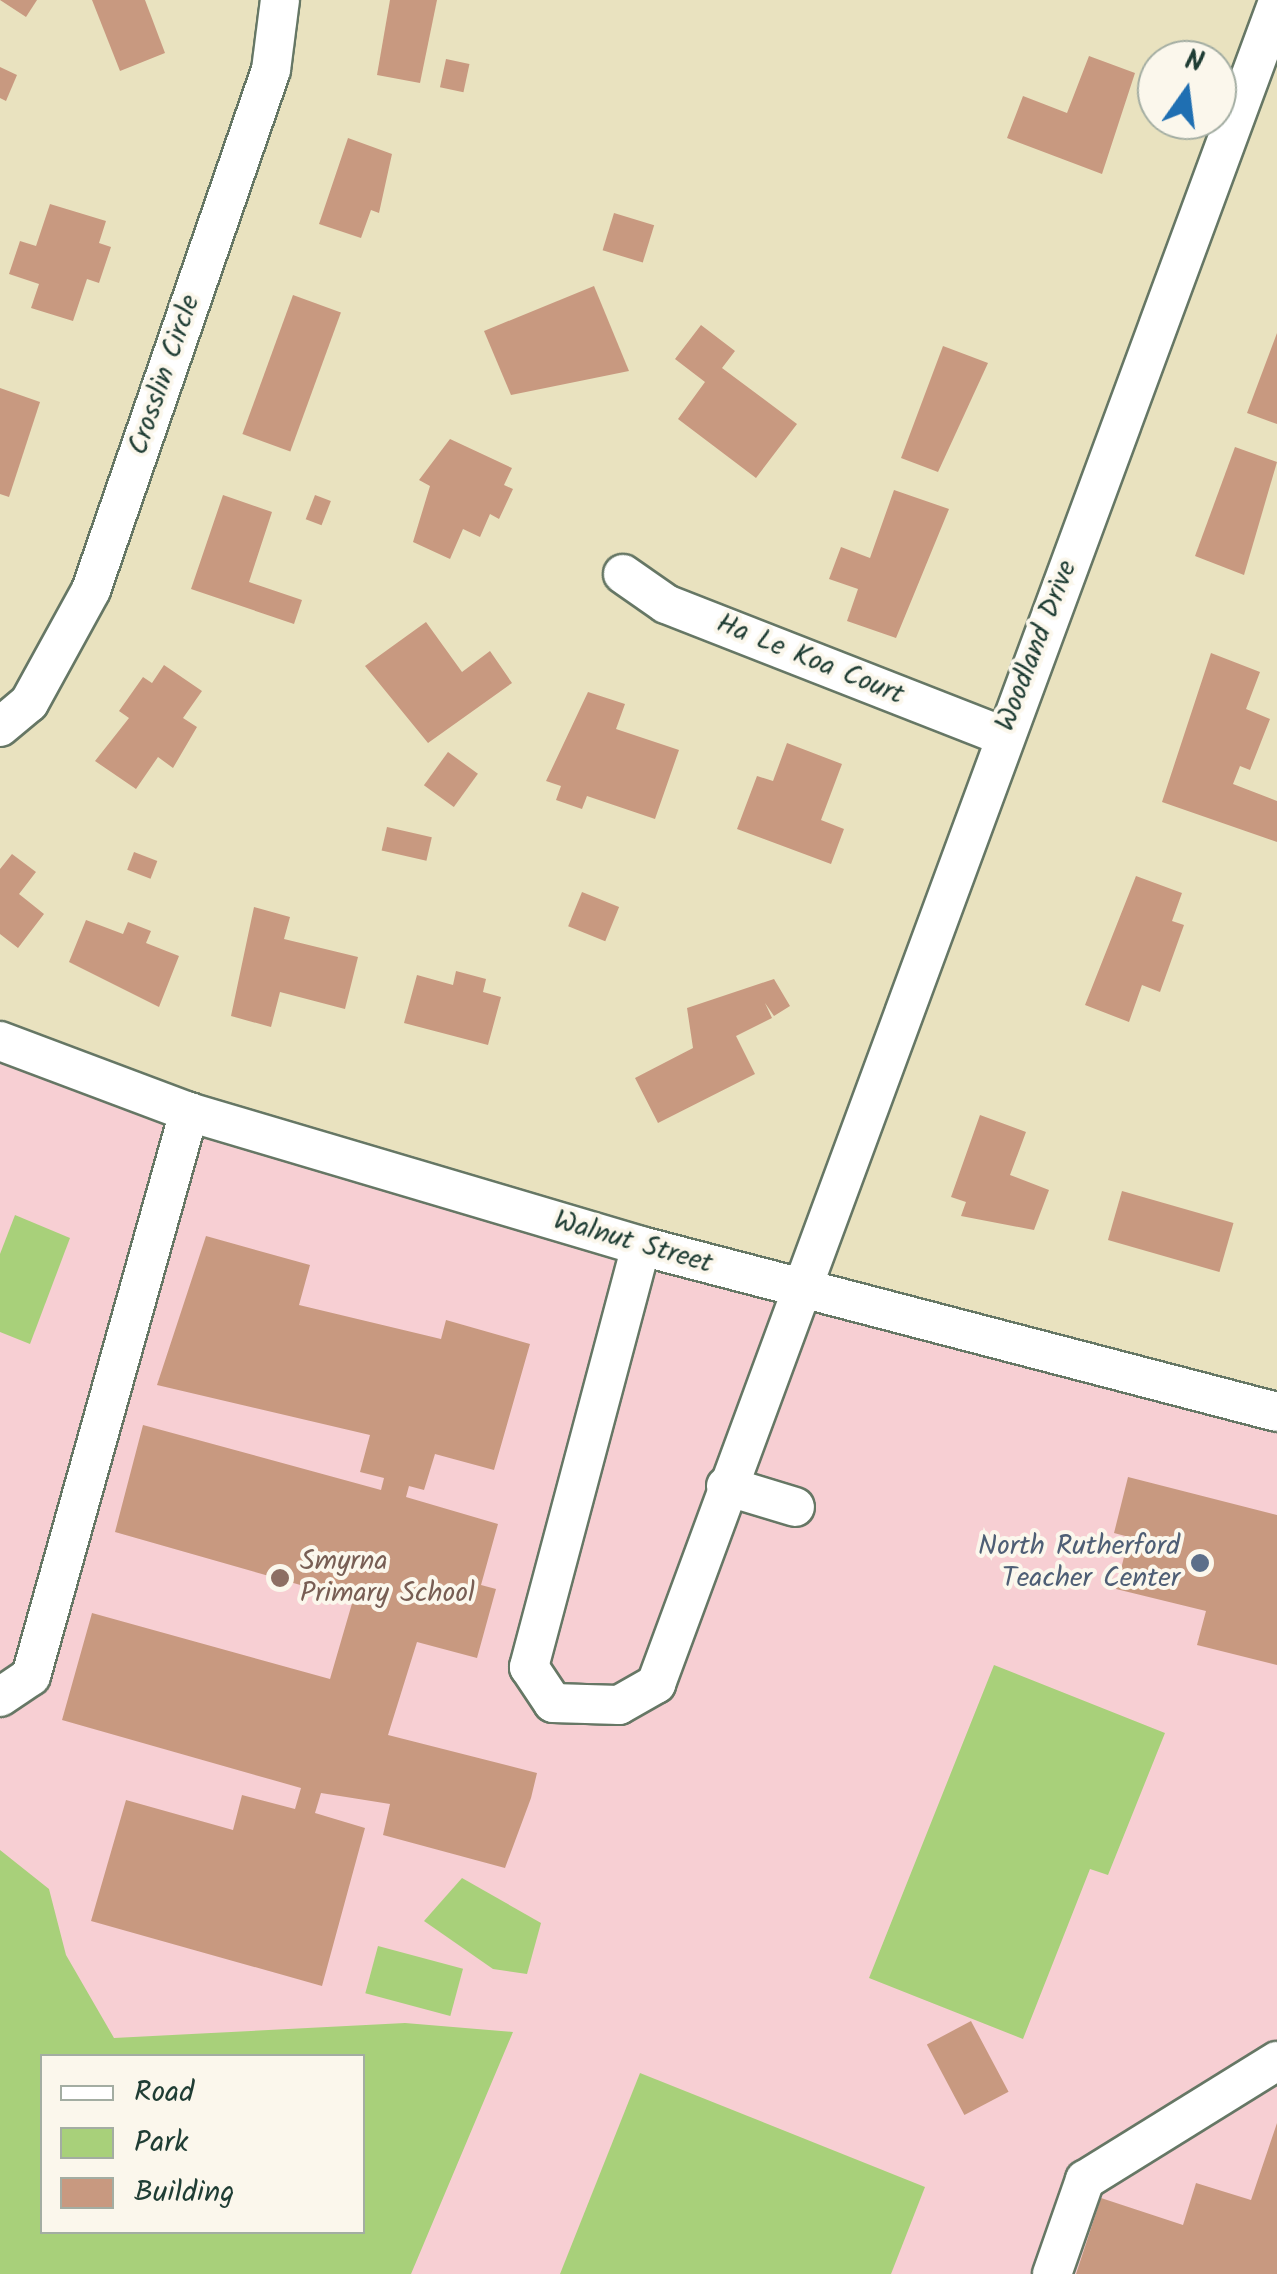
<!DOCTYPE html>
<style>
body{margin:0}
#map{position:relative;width:1277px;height:2274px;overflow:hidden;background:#e9e2bf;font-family:Kalam,sans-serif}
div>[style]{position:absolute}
.built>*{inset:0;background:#f7cfd3}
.green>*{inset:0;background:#a8d07a;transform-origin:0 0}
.building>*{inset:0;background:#c89980;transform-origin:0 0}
.roads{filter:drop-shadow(2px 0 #667765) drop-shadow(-2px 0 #667765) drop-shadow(0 2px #667765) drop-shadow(0 -2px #667765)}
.minor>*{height:38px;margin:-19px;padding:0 19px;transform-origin:19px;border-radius:19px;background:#fff}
.dots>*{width:28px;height:28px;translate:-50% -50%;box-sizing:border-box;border:5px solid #fbf7ec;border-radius:50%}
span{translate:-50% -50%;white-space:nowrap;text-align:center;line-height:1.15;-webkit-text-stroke:8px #fbf7ec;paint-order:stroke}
.street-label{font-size:28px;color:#1f3d34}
.service-label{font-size:28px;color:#4e5e75}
.right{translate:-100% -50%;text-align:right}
.education-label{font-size:28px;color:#785e54}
.left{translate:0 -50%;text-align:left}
.legend{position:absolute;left:40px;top:2054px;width:325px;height:180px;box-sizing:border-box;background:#fbf7ec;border:2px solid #a3ada2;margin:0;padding:12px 18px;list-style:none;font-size:30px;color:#1f3d34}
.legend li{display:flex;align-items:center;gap:20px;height:50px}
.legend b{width:50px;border:2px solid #a3ada2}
.north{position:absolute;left:1137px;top:40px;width:100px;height:100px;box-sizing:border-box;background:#fbf7ec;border:2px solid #a3ada2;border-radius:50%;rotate:14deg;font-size:28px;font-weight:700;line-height:40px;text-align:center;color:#1f3d34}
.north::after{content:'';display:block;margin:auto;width:35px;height:45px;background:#1f6fb2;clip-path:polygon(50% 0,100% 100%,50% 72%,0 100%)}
</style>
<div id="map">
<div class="built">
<div style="clip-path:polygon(evenodd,0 1041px,1277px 1412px,1277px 2274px,0 2274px,0 1041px,42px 2056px,362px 2056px,362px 2232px,42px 2232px,42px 2056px)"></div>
</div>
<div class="green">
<div style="clip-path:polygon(15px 1215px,70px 1238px,30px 1344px,0 1332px,0 1254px)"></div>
<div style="clip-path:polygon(994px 1665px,1165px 1733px,1108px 1875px,1090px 1869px,1023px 2039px,869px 1978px)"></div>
<div style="clip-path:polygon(evenodd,0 1850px,49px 1889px,66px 1955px,114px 2038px,405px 2023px,513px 2032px,411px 2274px,0 2274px,0 1850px,42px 2056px,362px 2056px,362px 2232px,42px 2232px,42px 2056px)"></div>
<div style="clip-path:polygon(462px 1878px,541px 1923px,527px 1974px,493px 1969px,424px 1921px)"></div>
<div style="left:378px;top:1946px;width:88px;height:49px;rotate:15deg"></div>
<div style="clip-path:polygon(640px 2073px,925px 2187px,891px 2274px,560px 2274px)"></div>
</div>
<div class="building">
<div style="clip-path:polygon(0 0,37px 0,26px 17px)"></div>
<div style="clip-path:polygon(92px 0,145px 0,165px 53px,120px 71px)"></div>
<div style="clip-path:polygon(390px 0,437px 0,420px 83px,377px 75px)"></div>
<div style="clip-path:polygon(1089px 56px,1135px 73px,1102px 174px,1007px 138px,1023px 96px,1067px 113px)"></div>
<div style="left:446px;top:59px;width:24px;height:29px;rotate:12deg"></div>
<div style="clip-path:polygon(0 67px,17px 75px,6px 101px,0 98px)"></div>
<div style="clip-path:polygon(348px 138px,392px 154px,379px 213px,371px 210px,361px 238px,319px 224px)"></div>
<div style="clip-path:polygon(50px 204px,106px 221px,99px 243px,111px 247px,99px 283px,87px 279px,73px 321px,31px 308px,39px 284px,9px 274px,20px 241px,36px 246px)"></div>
<div style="left:614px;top:213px;width:42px;height:39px;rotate:17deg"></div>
<div style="clip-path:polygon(594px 286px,629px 371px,511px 395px,484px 331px)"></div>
<div style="left:293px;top:295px;width:51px;height:148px;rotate:20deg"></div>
<div style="clip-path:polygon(701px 325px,735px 351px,722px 368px,797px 424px,756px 478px,678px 419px,705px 382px,675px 359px)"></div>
<div style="clip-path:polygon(1277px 333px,1277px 424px,1247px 413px)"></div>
<div style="clip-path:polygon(943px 346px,988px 363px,938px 472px,901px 458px)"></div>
<div style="clip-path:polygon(0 388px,40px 402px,9px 497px,0 494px)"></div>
<div style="clip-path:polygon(450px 439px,512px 468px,504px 485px,513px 489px,499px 519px,490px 514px,480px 537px,463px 529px,450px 559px,413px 542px,430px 486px,419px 480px)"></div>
<div style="clip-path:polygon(1235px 447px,1277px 462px,1244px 575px,1195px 556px)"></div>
<div style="clip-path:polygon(894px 490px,949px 509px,896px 638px,847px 621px,858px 589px,829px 579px,841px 547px,870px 558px)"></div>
<div style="clip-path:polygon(223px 495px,272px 512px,249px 582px,302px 600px,294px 624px,191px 589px)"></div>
<div style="left:315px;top:495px;width:17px;height:26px;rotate:21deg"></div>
<div style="clip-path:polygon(426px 622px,462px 672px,490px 651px,512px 683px,428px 743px,365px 666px)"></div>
<div style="clip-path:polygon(1211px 653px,1260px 672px,1246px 709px,1270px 719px,1250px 770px,1240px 766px,1233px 784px,1277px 801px,1277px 842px,1162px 802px)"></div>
<div style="clip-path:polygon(164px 665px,202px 691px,183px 718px,197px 727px,173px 768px,158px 757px,136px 789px,95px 761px,129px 718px,119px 711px,143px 677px,152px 683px)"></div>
<div style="clip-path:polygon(588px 692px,625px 704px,616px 729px,679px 750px,655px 819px,587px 796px,582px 809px,556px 800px,561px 786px,546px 781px)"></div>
<div style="clip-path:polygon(787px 743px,842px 764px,821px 820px,844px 829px,831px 864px,737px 829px,757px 776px,773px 781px)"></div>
<div style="left:448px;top:752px;width:37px;height:41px;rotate:36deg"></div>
<div style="left:387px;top:827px;width:46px;height:24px;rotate:13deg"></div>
<div style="left:134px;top:852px;width:25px;height:19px;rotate:21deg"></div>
<div style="clip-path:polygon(12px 854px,36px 872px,19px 894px,44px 914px,18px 948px,0 934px,0 869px)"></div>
<div style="clip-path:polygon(1136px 876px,1182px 893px,1172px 921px,1184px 925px,1160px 992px,1142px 985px,1129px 1022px,1085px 1005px)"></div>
<div style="left:582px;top:892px;width:40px;height:37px;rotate:22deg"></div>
<div style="clip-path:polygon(254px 907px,290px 917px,284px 939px,358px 957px,345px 1009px,280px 992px,271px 1027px,231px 1016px)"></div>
<div style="clip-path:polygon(86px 920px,123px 934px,128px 922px,151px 931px,146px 943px,179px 956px,159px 1007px,69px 962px)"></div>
<div style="clip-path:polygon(456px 971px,486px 979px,483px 992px,501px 997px,488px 1045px,404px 1023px,417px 975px,453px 985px)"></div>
<div style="clip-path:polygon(774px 979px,790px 1006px,774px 1016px,765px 1003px,772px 1018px,736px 1036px,755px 1074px,658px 1123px,635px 1078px,693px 1048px,687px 1008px)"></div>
<div style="clip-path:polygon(980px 1115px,1026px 1132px,1010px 1175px,1049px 1190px,1034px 1230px,961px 1216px,966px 1202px,951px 1197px)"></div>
<div style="left:1122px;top:1191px;width:116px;height:51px;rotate:16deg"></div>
<div style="clip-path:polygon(206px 1236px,310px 1265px,299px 1305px,441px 1339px,446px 1320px,530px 1344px,494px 1470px,435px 1454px,424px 1490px,409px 1486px,406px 1497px,498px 1524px,481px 1585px,496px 1589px,477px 1658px,417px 1642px,388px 1735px,537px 1773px,531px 1798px,505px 1868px,383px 1835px,390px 1804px,321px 1793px,315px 1813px,365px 1828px,322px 1986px,91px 1921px,126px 1800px,233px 1830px,242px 1795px,295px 1809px,301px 1788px,62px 1720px,92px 1613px,330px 1679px,353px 1600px,115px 1532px,143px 1425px,381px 1490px,384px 1478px,360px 1472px,370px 1435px,157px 1385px)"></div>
<div style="clip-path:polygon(1128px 1477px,1277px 1515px,1277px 1665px,1197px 1645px,1206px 1611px,1116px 1589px,1129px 1537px,1114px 1533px)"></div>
<div style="left:971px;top:2021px;width:80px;height:50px;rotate:62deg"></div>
<div style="clip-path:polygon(1277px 2123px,1277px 2274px,1076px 2274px,1101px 2198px,1183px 2225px,1196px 2183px,1251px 2200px)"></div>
</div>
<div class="roads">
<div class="minor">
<div style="left:623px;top:574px;width:52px;rotate:34.9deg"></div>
<div style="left:666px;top:604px;width:361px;rotate:21.4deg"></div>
<div style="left:0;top:727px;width:38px;rotate:-40deg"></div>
<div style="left:29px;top:703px;width:129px;rotate:-61.2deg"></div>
<div style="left:91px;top:590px;width:550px;rotate:-70.91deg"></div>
<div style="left:271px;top:70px;width:71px;rotate:-82.7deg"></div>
<div style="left:0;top:1041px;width:202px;rotate:20.6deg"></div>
<div style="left:189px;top:1112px;width:471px;rotate:16.5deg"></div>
<div style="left:641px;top:1246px;width:657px;rotate:14.63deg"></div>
<div style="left:641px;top:1246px;width:436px;rotate:104.9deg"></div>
<div style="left:529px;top:1667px;width:43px;rotate:56.3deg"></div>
<div style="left:553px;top:1703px;width:66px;rotate:1.7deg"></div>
<div style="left:619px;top:1705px;width:43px;rotate:-29.6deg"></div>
<div style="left:656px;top:1684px;width:1791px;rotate:-69.71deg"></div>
<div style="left:726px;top:1486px;width:72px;rotate:16.9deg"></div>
<div style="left:0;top:1697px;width:37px;rotate:-34deg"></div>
<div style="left:31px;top:1676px;width:586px;rotate:-74.35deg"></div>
<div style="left:1052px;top:2274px;width:100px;rotate:-70.7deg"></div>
<div style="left:1085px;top:2180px;width:226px;rotate:-31.8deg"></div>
</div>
</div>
<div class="dots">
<div style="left:1200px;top:1563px;background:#5c6f8a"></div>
<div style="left:280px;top:1578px;background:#8d6e63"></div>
</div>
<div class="street-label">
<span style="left:165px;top:375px;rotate:-71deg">Crosslin Circle</span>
<span style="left:1037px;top:646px;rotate:-69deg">Woodland Drive</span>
<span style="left:810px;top:660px;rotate:22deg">Ha Le Koa Court</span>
<span style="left:633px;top:1243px;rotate:16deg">Walnut Street</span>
</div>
<div class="service-label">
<span class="right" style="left:1180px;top:1563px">North Rutherford<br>Teacher Center</span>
</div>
<div class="education-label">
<span class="left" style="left:300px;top:1578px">Smyrna<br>Primary School</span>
</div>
<ul class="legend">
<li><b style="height:12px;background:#fff"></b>Road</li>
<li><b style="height:28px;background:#a8d07a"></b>Park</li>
<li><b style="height:28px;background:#c89980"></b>Building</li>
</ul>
<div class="north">N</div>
</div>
